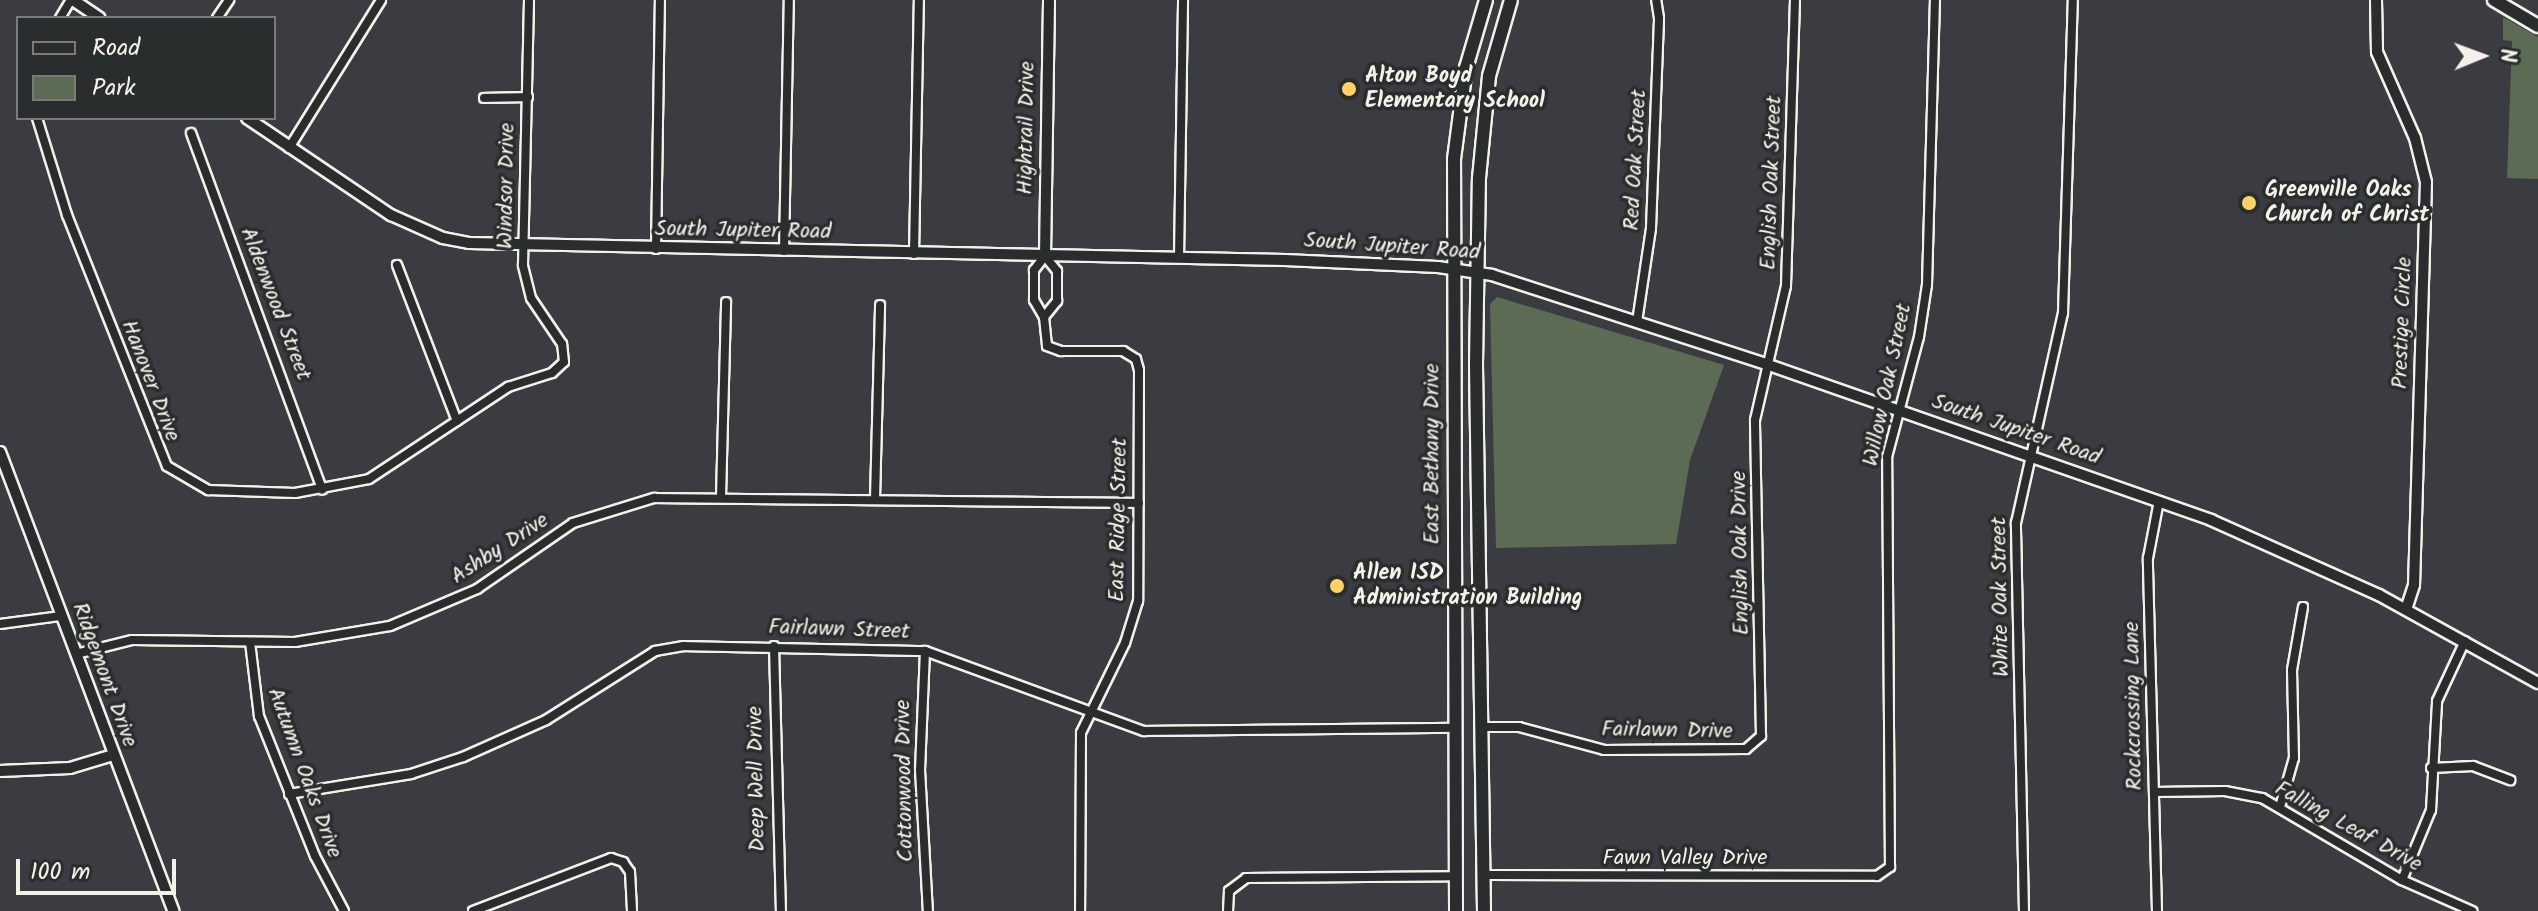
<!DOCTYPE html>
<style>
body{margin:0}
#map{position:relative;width:2538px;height:911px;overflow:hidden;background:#3b3c42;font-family:Kalam,sans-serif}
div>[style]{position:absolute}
.green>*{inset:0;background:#5c6c54}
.roads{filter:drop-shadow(2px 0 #f4f1e8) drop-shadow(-2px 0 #f4f1e8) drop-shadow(0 2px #f4f1e8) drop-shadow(0 -2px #f4f1e8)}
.minor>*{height:8px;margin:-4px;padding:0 4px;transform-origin:4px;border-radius:4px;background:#2a2d2e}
.tertiary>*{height:10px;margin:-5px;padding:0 5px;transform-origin:5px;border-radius:5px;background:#2a2d2e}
.secondary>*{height:12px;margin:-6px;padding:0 6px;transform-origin:6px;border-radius:6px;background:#2a2d2e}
.dots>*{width:22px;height:22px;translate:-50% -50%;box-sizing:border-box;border:4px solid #2a2d2e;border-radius:50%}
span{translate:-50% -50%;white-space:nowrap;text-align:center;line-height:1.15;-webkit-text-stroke:7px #2a2d2e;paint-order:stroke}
.poi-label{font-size:22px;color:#f4f1e8;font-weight:700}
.left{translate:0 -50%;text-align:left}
.street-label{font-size:22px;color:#f4f1e8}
.legend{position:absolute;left:16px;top:16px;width:260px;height:104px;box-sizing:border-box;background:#2a2d2e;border:2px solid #7b7b78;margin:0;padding:10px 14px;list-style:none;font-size:24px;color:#f4f1e8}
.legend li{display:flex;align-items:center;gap:16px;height:40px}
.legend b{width:40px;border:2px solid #7b7b78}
.north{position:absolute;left:2442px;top:16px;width:80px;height:80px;-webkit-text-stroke:6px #2a2d2e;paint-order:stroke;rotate:89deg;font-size:22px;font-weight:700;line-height:32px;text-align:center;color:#f4f1e8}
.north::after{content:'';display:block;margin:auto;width:28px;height:36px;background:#f4f1e8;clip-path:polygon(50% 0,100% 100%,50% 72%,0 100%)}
.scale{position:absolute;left:16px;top:859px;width:160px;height:36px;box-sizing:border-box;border:4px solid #f4f1e8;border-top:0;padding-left:10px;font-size:24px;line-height:28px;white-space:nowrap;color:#f4f1e8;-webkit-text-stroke:6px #2a2d2e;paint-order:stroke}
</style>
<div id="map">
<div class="green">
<div style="clip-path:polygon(2503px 17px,2538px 37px,2538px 179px,2507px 178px,2512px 41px,2503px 40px)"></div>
<div style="clip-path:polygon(1497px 297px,1724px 365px,1690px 460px,1676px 544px,1496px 548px,1490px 304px)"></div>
</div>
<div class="roads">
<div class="minor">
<div style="left:60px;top:18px;width:21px;rotate:-59deg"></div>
<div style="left:217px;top:18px;width:22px;rotate:-56deg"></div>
<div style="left:484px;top:98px;width:44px;rotate:-1.3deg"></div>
<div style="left:37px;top:118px;width:102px;rotate:72.8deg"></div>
<div style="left:67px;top:215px;width:270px;rotate:68.3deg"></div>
<div style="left:167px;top:466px;width:48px;rotate:30.3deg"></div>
<div style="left:208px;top:490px;width:87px;rotate:2deg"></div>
<div style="left:295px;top:493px;width:75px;rotate:-10.7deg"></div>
<div style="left:369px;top:479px;width:167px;rotate:-33.5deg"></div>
<div style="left:508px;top:387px;width:46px;rotate:-17.7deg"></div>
<div style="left:552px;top:373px;width:16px;rotate:-43deg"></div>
<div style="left:564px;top:362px;width:18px;rotate:-96deg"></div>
<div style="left:562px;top:344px;width:55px;rotate:-124deg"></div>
<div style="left:531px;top:298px;width:34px;rotate:-104deg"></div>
<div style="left:523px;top:265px;width:265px;rotate:-88.7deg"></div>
<div style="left:191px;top:133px;width:380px;rotate:69.8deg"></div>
<div style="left:289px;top:148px;width:174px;rotate:-58.1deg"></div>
<div style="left:656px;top:249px;width:249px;rotate:-89.1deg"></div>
<div style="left:784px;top:251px;width:251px;rotate:-88.9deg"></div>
<div style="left:914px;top:254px;width:254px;rotate:-88.9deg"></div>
<div style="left:1179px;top:258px;width:258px;rotate:-89.1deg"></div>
<div style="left:397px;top:265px;width:167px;rotate:69deg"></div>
<div style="left:1044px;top:317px;width:21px;rotate:-51deg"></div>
<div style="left:1057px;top:301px;width:30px;rotate:-90deg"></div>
<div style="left:1057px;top:271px;width:19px;rotate:-129deg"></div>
<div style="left:1045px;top:256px;width:18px;rotate:128deg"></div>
<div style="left:1034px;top:270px;width:30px;rotate:90deg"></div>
<div style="left:1034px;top:300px;width:20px;rotate:60deg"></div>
<div style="left:1044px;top:317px;width:29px;rotate:84deg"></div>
<div style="left:1047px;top:346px;width:15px;rotate:20deg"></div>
<div style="left:1061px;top:351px;width:62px"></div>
<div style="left:1123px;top:351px;width:15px;rotate:32deg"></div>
<div style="left:1136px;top:359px;width:11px;rotate:75deg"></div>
<div style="left:1139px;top:370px;width:231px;rotate:90.2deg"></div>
<div style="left:1138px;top:601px;width:44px;rotate:107.2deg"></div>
<div style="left:1125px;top:643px;width:100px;rotate:116.1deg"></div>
<div style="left:1081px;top:733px;width:178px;rotate:90.3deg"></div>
<div style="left:1637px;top:322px;width:95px;rotate:-81.5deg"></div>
<div style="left:1651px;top:228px;width:210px;rotate:-87.8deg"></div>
<div style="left:1659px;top:18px;width:18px;rotate:-99deg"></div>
<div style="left:721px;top:497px;width:195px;rotate:-88.5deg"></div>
<div style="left:875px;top:499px;width:194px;rotate:-88.5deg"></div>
<div style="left:0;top:624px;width:62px;rotate:-7.5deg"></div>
<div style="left:250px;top:642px;width:75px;rotate:83.1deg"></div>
<div style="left:259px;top:716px;width:151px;rotate:68.2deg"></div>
<div style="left:315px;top:856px;width:62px;rotate:62.2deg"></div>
<div style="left:774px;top:646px;width:265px;rotate:88.5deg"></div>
<div style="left:925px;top:651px;width:119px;rotate:92.4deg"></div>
<div style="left:920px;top:770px;width:141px;rotate:86.8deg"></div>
<div style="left:76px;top:654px;width:58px;rotate:-14deg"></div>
<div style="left:132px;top:640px;width:163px;rotate:0.7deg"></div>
<div style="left:295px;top:642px;width:96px;rotate:-9.6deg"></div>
<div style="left:390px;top:626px;width:95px;rotate:-23deg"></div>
<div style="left:477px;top:589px;width:116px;rotate:-34.5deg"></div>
<div style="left:573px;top:523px;width:85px;rotate:-17.2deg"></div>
<div style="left:654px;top:498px;width:485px;rotate:0.6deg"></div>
<div style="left:1482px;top:727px;width:37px"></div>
<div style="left:1519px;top:727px;width:88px;rotate:15.1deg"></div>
<div style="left:1604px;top:750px;width:142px;rotate:-0.4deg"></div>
<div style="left:1746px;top:749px;width:20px;rotate:-41deg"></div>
<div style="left:1761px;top:736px;width:316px;rotate:-91.1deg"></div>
<div style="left:1755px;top:420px;width:138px;rotate:-77deg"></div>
<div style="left:1786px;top:286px;width:286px;rotate:-88.2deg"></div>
<div style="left:2431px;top:768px;width:42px;rotate:-2.7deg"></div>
<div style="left:2473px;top:766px;width:40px;rotate:21deg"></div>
<div style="left:2154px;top:792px;width:71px;rotate:-0.8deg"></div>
<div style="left:2225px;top:791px;width:38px;rotate:11deg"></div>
<div style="left:2262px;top:798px;width:162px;rotate:30.4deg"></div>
<div style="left:2402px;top:880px;width:77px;rotate:23.9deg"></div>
<div style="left:289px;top:794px;width:124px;rotate:-9.3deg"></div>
<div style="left:411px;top:774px;width:55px;rotate:-18.1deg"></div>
<div style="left:463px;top:757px;width:91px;rotate:-24deg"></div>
<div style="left:546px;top:720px;width:129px;rotate:-32.3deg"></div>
<div style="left:655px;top:651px;width:29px;rotate:-10deg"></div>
<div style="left:684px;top:646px;width:241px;rotate:1.2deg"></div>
<div style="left:925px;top:651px;width:233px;rotate:20.1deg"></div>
<div style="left:1144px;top:731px;width:310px;rotate:-0.6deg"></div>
<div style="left:2280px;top:807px;width:51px;rotate:-74.1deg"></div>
<div style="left:2294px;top:758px;width:88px;rotate:-91.3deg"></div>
<div style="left:2292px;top:670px;width:64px;rotate:-80.1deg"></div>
<div style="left:1484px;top:875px;width:393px;rotate:0.1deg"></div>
<div style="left:1877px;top:876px;width:16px;rotate:-35deg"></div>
<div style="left:1890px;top:867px;width:410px;rotate:-90.4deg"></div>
<div style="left:1887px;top:457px;width:124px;rotate:-75.1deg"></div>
<div style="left:1919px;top:337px;width:53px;rotate:-81.3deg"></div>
<div style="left:1927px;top:285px;width:285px;rotate:-88.4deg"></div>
<div style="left:2402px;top:880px;width:76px;rotate:-67.5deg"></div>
<div style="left:2431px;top:810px;width:109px;rotate:-86.8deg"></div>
<div style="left:2437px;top:701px;width:66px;rotate:-65deg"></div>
<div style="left:473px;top:911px;width:148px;rotate:-21deg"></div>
<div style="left:611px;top:858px;width:13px;rotate:18deg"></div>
<div style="left:623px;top:862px;width:12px;rotate:55deg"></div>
<div style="left:630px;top:872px;width:39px;rotate:87deg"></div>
<div style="left:1228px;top:911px;width:20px;rotate:-87deg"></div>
<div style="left:1229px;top:891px;width:21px;rotate:-37deg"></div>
<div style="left:1246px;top:878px;width:210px;rotate:-0.5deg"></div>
<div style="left:2024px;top:911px;width:388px;rotate:-91.2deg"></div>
<div style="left:2016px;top:523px;width:215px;rotate:-77.4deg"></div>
<div style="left:2063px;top:313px;width:313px;rotate:-88.2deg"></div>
<div style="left:2157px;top:911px;width:353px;rotate:-91.5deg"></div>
<div style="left:2148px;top:558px;width:58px;rotate:-79.1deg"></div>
</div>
<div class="tertiary">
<div style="left:73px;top:0;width:32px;rotate:34deg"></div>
<div style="left:2376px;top:0;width:52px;rotate:88.9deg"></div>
<div style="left:2377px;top:52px;width:94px;rotate:66.2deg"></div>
<div style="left:2415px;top:138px;width:45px;rotate:76deg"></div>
<div style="left:2426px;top:182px;width:403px;rotate:91.7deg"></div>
<div style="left:2414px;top:585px;width:25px;rotate:108deg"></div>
<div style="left:247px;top:118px;width:174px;rotate:34deg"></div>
<div style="left:391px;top:215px;width:57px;rotate:23.9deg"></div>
<div style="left:443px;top:238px;width:26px;rotate:11deg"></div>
<div style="left:469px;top:243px;width:816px;rotate:1.19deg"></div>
<div style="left:1285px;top:260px;width:153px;rotate:2.6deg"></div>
<div style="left:1438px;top:267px;width:55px;rotate:8.4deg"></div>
<div style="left:1492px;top:275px;width:288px;rotate:18deg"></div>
<div style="left:1766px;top:364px;width:472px;rotate:19.3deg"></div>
<div style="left:2211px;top:520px;width:184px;rotate:24.1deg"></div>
<div style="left:2379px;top:595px;width:182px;rotate:29deg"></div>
<div style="left:1045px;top:256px;width:256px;rotate:-89.1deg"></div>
<div style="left:0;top:452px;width:491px;rotate:69.3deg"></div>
<div style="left:0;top:771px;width:70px;rotate:-2.5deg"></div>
<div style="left:70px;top:768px;width:45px;rotate:-16.8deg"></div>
</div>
<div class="secondary">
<div style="left:2494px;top:0;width:51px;rotate:30.6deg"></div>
<div style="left:1456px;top:911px;width:752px;rotate:-90.15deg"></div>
<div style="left:1454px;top:159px;width:92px;rotate:-82.5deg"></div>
<div style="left:1466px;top:68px;width:71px;rotate:-73.6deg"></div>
<div style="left:1484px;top:911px;width:547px;rotate:-90.84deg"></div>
<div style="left:1476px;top:364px;width:186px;rotate:-89.1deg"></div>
<div style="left:1479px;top:178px;width:102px;rotate:-84.4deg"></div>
<div style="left:1489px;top:76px;width:79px;rotate:-73.9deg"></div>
</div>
</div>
<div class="dots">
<div style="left:1349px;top:89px;background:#ffd166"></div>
<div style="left:2249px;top:203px;background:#ffd166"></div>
<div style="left:1337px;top:586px;background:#ffd166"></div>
</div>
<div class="poi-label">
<span class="left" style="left:1365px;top:89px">Alton Boyd<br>Elementary School</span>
<span class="left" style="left:2265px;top:203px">Greenville Oaks<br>Church of Christ</span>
<span class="left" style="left:1353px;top:586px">Allen ISD<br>Administration Building</span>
</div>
<div class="street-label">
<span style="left:1027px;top:128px;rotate:-89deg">Hightrail Drive</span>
<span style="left:1636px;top:160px;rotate:-87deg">Red Oak Street</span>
<span style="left:1772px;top:183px;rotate:-88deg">English Oak Street</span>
<span style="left:507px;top:186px;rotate:-89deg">Windsor Drive</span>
<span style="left:743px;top:231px;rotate:1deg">South Jupiter Road</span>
<span style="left:1392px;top:247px;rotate:4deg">South Jupiter Road</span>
<span style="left:275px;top:304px;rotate:69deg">Aldenwood Street</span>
<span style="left:2403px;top:323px;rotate:-88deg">Prestige Circle</span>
<span style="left:150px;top:381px;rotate:69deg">Hanover Drive</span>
<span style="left:1888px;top:385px;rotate:-78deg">Willow Oak Street</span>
<span style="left:2016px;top:430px;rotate:19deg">South Jupiter Road</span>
<span style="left:1433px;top:454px;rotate:-90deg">East Bethany Drive</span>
<span style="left:1119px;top:520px;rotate:-89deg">East Ridge Street</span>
<span style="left:500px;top:549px;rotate:-33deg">Ashby Drive</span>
<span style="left:1741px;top:553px;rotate:-91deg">English Oak Drive</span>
<span style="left:2001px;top:597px;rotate:-91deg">White Oak Street</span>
<span style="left:839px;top:630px;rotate:2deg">Fairlawn Street</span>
<span style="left:104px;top:675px;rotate:70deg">Ridgemont Drive</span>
<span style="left:2134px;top:706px;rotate:-91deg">Rockcrossing Lane</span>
<span style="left:1667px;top:731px;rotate:1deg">Fairlawn Drive</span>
<span style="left:304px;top:773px;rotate:70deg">Autumn Oaks Drive</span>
<span style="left:757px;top:779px;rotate:-91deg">Deep Well Drive</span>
<span style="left:905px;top:781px;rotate:-91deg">Cottonwood Drive</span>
<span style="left:2348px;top:827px;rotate:29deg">Falling Leaf Drive</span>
<span style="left:1685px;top:859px">Fawn Valley Drive</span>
</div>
<ul class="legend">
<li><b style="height:10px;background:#2a2d2e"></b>Road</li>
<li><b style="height:22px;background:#5c6c54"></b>Park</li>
</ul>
<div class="north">N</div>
<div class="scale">100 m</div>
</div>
